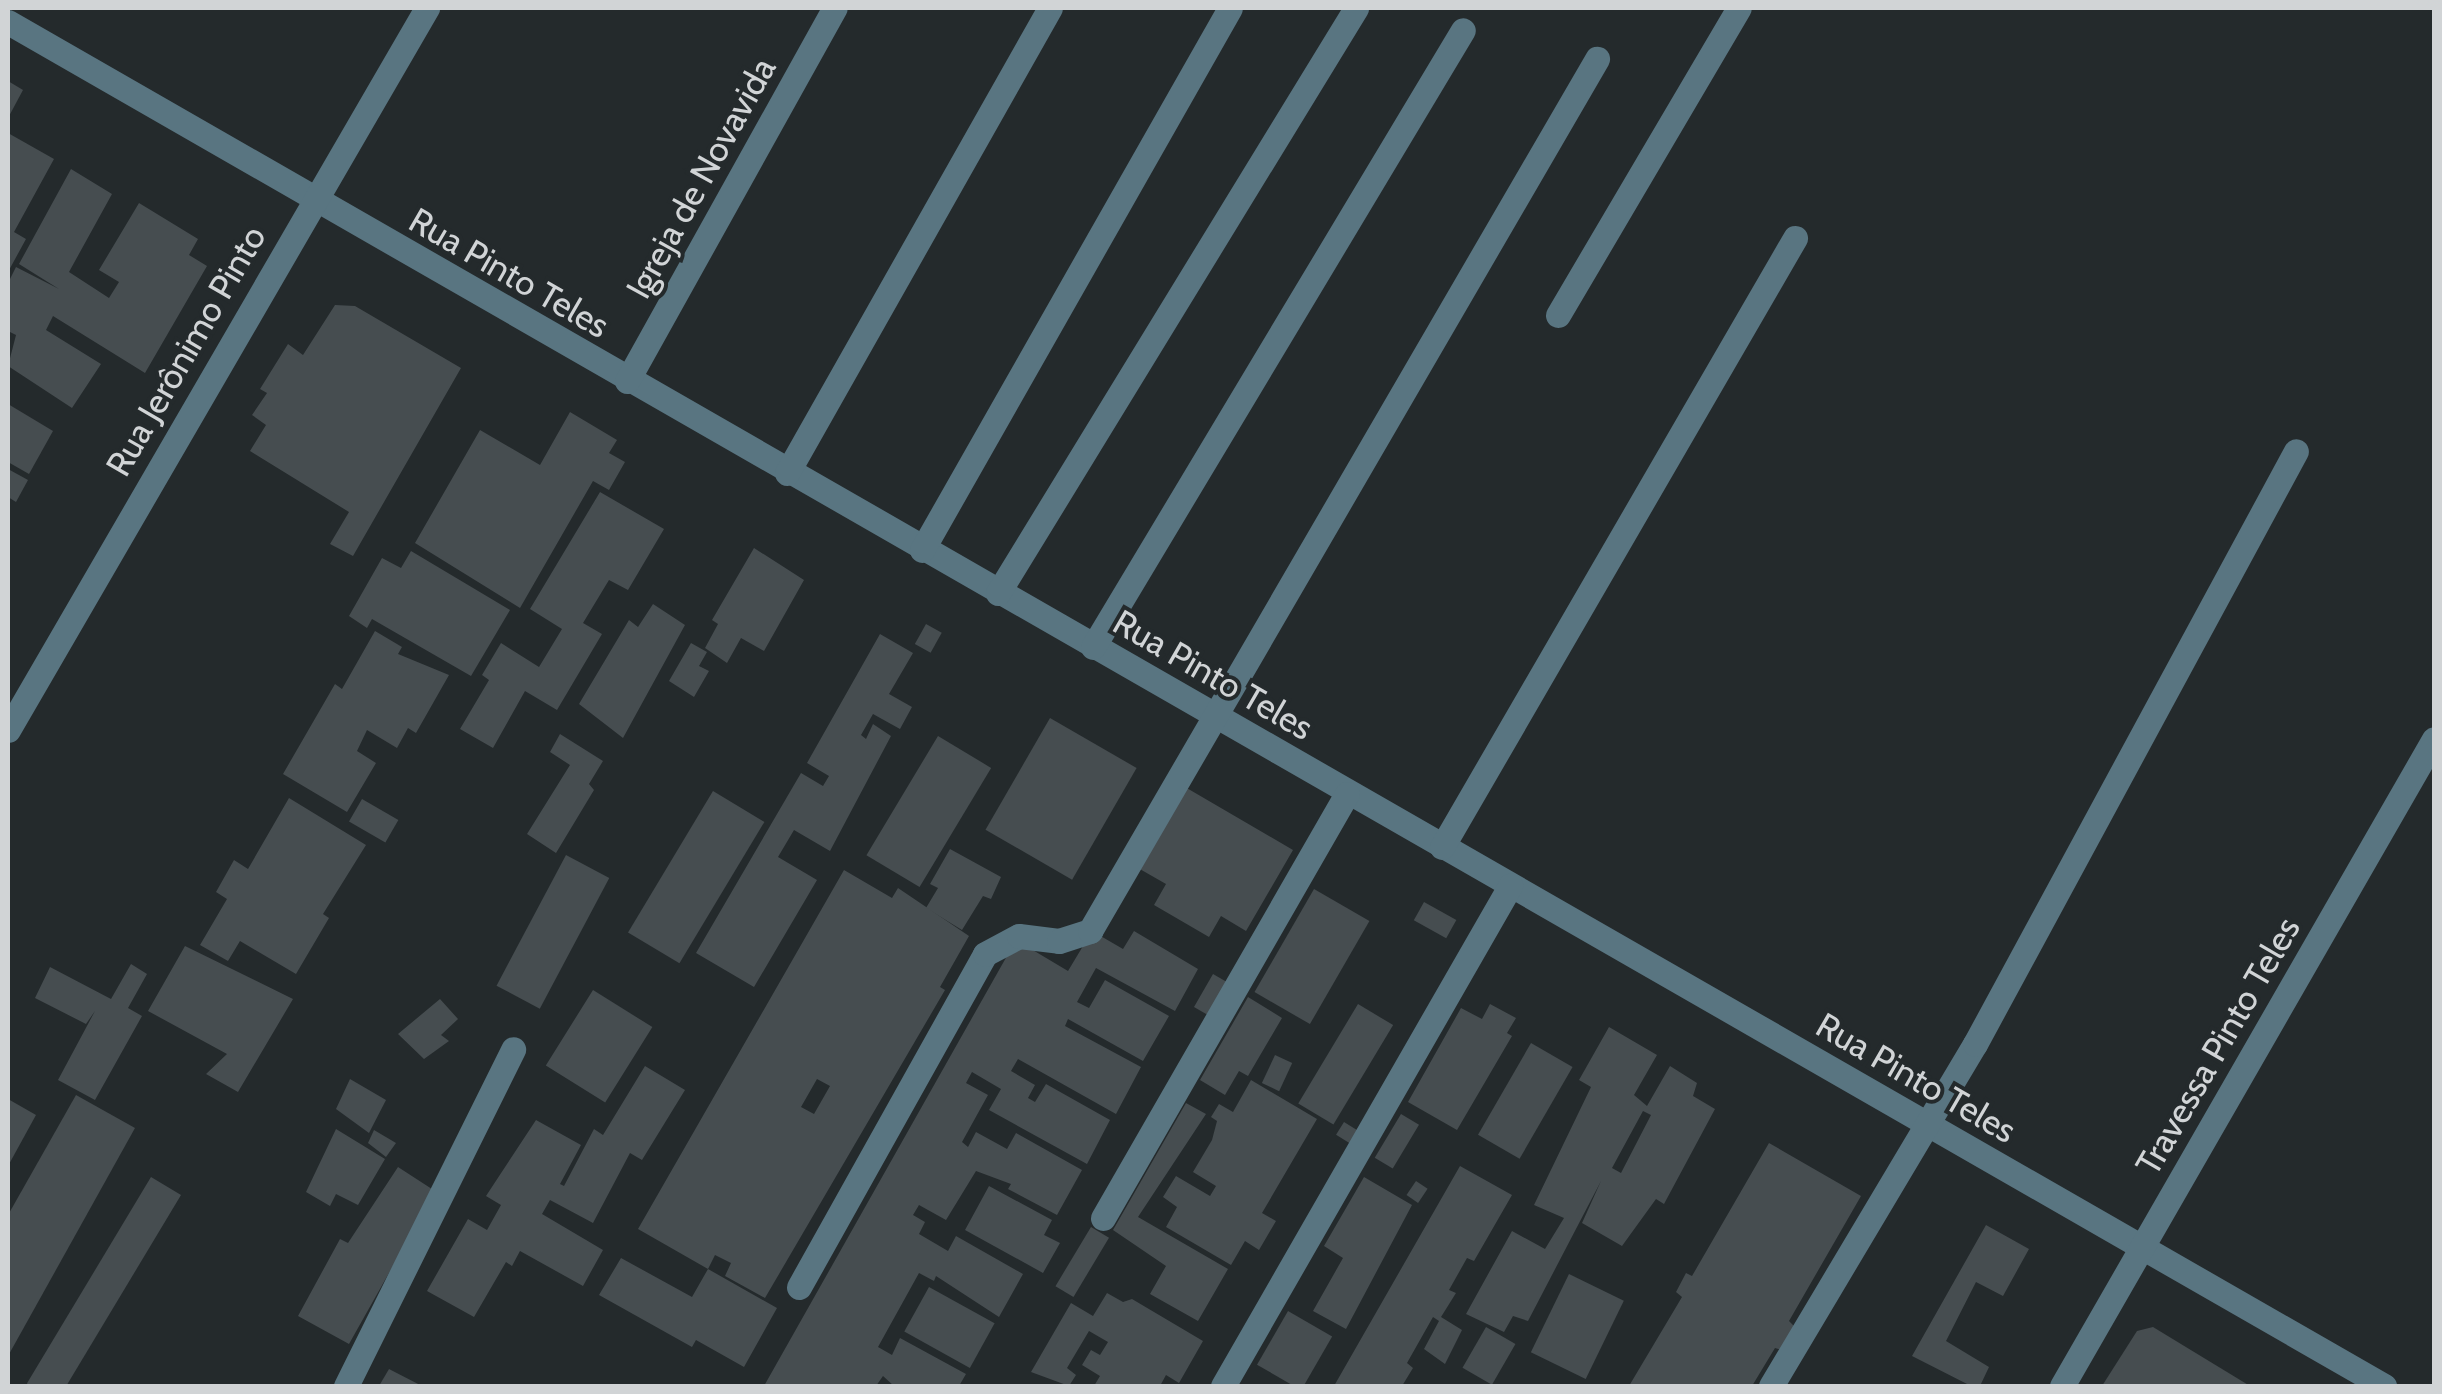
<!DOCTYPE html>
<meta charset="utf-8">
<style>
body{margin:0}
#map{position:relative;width:2442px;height:1394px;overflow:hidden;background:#242a2c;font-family:Cabin,sans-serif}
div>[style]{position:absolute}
.building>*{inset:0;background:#464d50;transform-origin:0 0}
.minor>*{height:25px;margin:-12.5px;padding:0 12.5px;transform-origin:12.5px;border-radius:12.5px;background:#597581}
span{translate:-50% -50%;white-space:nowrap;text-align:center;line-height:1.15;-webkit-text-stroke:8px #242a2c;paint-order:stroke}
.street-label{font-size:35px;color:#d1d4d6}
.frame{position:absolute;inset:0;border:10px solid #d1d4d6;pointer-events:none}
</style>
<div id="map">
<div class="building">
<div style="clip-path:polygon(8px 81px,23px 90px,8px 118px)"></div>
<div style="clip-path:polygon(8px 133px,54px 159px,14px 232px,26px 239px,8px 272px)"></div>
<div style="clip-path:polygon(71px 169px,112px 194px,69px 272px,109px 298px,119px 282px,99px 270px,139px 203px,198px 239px,189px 255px,207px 266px,145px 373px,53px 316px,46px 330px,101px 364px,72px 408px,8px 366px,16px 335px,8px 331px,8px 283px,16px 267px,59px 289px,19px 264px)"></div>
<div style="clip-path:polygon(335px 305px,355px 306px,461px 368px,353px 556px,330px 544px,349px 512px,250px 451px,266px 425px,252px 415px,267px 393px,260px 389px,288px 344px,303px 355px)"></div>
<div style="clip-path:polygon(8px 404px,53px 431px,29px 474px,8px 462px)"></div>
<div style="clip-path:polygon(570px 412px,617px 440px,609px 453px,625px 462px,609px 490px,593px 481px,520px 608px,415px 543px,480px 430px,540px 465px)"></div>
<div style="clip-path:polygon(8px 469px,28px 480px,16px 502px,8px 497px)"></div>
<div style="clip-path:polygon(600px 492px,664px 529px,628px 590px,609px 580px,583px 623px,602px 634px,557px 710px,525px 691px,493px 748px,460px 729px,489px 680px,482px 675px,501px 643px,539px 667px,562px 629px,530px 609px)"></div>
<div style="clip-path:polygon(754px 548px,804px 580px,764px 651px,741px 638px,727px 663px,705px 648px,718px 624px,712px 620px)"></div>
<div style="clip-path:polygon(411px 551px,510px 610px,471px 676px,372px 619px,367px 628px,349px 616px,382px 558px,401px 568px)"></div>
<div style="clip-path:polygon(653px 604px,685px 625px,623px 738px,579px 704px,629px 620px,638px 627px)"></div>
<div style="left:926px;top:624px;width:18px;height:23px;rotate:29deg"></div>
<div style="clip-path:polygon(375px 631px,402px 647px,398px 654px,449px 675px,416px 733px,408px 728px,397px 748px,367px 730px,357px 751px,376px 763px,347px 812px,283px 774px,335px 684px,342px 689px)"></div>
<div style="clip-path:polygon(880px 634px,913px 653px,889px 694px,912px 707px,900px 729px,873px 714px,861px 735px,866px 739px,873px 724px,891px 736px,830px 851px,794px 830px,778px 857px,817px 880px,754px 987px,696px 953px,801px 773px,823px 786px,829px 776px,807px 763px)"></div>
<div style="clip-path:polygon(691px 643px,707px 652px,699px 666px,709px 671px,694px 697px,669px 681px)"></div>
<div style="left:1050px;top:718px;width:100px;height:129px;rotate:30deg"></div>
<div style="clip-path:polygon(560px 734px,603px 761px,589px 784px,594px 790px,556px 853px,527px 834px,570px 765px,550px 752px)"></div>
<div style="left:938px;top:736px;width:62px;height:139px;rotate:31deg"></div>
<div style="clip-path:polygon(1185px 787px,1293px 850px,1246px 931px,1221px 916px,1209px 937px,1154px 905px,1166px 884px,1138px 868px)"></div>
<div style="left:713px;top:791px;width:60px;height:165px;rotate:31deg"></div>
<div style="clip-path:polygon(289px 798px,366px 845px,323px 914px,329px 918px,296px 974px,240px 941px,228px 961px,200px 945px,227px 899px,216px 892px,234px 860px,248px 869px)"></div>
<div style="left:362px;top:799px;width:42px;height:26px;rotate:30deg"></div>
<div style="clip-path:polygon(950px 849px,1001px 877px,991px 899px,983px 896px,962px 930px,926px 908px,938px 888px,930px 884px)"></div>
<div style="left:566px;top:855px;width:49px;height:148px;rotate:28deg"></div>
<div style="clip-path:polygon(evenodd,844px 870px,892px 898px,898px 888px,969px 936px,940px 987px,945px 990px,765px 1298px,725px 1276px,731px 1263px,715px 1255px,708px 1269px,777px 1308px,744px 1367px,696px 1340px,692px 1347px,599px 1295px,621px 1258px,692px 1297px,708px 1269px,638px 1229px,844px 870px,817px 1079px,830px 1086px,814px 1114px,801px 1107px,817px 1079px)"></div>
<div style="left:1314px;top:889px;width:64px;height:119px;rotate:30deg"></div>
<div style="left:1424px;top:902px;width:37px;height:21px;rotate:29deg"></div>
<div style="clip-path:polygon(1092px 931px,1123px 949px,1134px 931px,1198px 969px,1175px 1011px,1096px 968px,1077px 1002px,1089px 1008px,1105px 980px,1169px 1016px,1143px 1061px,1068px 1019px,1065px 1026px,1141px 1067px,1116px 1114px,1018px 1059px,1011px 1071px,1035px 1085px,1028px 1098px,1035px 1102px,1046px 1084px,1110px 1120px,1087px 1164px,989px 1110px,1001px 1089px,972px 1072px,966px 1083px,988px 1095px,962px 1142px,968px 1147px,976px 1132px,1007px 1149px,1016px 1133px,1082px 1170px,1057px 1215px,1008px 1189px,1011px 1184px,976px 1171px,946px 1220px,919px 1205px,913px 1215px,925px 1222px,919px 1234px,948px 1251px,956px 1236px,1023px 1274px,999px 1317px,936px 1276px,934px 1281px,919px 1273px,878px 1347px,892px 1355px,900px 1338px,966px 1374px,959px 1386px,894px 1386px,883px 1376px,876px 1386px,764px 1386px,1016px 940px,1068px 971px)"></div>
<div style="clip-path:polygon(185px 946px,293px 999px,238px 1092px,206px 1074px,227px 1054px,148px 1011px)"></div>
<div style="clip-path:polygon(131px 964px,147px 974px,128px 1008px,142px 1016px,95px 1100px,58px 1080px,95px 1011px,86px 1024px,35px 998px,50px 967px,111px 999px)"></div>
<div style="left:1213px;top:974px;width:20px;height:38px;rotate:30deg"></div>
<div style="left:593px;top:990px;width:70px;height:89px;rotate:32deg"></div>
<div style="clip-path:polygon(1248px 997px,1282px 1018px,1248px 1076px,1239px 1071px,1225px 1095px,1200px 1080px)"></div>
<div style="clip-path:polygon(440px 999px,458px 1019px,441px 1035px,449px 1041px,424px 1059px,398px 1034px)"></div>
<div style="left:1358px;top:1004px;width:41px;height:116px;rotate:31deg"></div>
<div style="clip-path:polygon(1490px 1004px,1516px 1018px,1507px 1033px,1512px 1036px,1457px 1130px,1408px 1102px,1461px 1008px,1482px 1019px)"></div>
<div style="clip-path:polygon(evenodd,1609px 1027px,1657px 1055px,1634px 1095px,1647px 1106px,1670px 1066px,1697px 1083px,1693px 1096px,1715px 1109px,1664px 1204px,1656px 1199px,1622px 1246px,1582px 1223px,1601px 1181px,1528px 1321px,1513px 1316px,1504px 1332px,1466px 1314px,1512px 1231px,1545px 1249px,1564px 1218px,1534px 1205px,1591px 1087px,1579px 1080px,1609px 1027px,1643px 1111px,1651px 1115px,1621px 1173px,1612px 1168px,1643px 1111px)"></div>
<div style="left:1531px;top:1043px;width:48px;height:106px;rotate:30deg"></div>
<div style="left:1275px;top:1055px;width:19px;height:31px;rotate:25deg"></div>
<div style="clip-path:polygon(645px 1066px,685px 1090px,642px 1160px,630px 1153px,593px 1223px,550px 1200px,542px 1214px,603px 1250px,583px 1286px,520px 1251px,512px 1266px,506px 1262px,474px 1317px,427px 1291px,468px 1219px,487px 1230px,501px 1205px,486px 1196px,536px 1120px,581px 1145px,560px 1184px,564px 1186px,594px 1129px,603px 1135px)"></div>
<div style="clip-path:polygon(350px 1079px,386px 1100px,369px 1133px,336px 1109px)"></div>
<div style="clip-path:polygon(1251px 1080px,1317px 1119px,1262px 1213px,1276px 1221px,1259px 1250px,1245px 1241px,1231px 1265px,1166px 1227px,1177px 1207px,1163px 1197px,1176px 1176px,1210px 1196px,1216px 1186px,1193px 1172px,1212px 1140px,1217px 1121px,1211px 1117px,1219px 1104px,1233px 1112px)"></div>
<div style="clip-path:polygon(76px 1095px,135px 1128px,8px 1356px,8px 1215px)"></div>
<div style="clip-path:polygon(8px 1099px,36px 1115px,8px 1166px)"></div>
<div style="clip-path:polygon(1186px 1103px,1206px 1114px,1138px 1217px,1228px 1269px,1198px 1321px,1150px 1294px,1166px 1266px,1113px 1230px)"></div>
<div style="left:1401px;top:1114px;width:21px;height:51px;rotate:31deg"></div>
<div style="left:1344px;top:1122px;width:19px;height:15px;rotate:32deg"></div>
<div style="clip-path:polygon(336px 1129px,385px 1159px,358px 1205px,336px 1194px,330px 1206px,306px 1192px)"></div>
<div style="clip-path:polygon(374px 1130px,396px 1143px,386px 1157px,368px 1143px)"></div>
<div style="clip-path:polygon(1769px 1143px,1861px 1196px,1789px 1321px,1794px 1326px,1782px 1350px,1775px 1348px,1752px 1386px,1629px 1386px,1682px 1297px,1676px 1292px,1686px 1273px,1692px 1276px)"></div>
<div style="clip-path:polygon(1460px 1166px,1512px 1195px,1474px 1261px,1467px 1258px,1449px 1290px,1456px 1293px,1441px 1317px,1462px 1330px,1445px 1364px,1424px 1349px,1439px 1321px,1433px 1317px,1407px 1363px,1413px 1368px,1402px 1386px,1334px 1386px)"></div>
<div style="clip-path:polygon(398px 1167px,435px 1191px,349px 1344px,298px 1316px,340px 1239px,348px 1243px)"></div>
<div style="left:151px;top:1177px;width:35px;height:241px;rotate:31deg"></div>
<div style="clip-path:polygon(1364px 1177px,1412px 1205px,1346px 1329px,1313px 1311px,1343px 1258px,1324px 1246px)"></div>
<div style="left:1416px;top:1181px;width:14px;height:17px;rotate:34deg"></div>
<div style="clip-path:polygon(989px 1186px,1052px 1220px,1044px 1235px,1060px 1243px,1043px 1273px,965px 1230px)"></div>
<div style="clip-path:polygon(1986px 1225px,2029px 1249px,2003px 1296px,1976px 1282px,1946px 1341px,1989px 1367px,1980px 1386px,1971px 1386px,1912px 1356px)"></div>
<div style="left:1091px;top:1227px;width:21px;height:69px;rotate:31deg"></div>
<div style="left:1569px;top:1274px;width:61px;height:87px;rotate:26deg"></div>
<div style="left:929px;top:1287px;width:75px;height:51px;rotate:29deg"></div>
<div style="clip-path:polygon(1107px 1293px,1123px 1302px,1132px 1299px,1203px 1341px,1179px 1383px,1166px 1375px,1160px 1386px,1094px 1386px,1100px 1376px,1082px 1365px,1091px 1350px,1100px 1355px,1108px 1342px,1089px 1331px,1067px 1368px,1076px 1375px,1069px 1386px,1031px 1372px,1071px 1303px,1093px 1316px)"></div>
<div style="left:1288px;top:1311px;width:51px;height:62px;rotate:30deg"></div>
<div style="left:1486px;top:1327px;width:34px;height:47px;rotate:30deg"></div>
<div style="clip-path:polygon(2153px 1327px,2250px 1386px,2102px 1386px,2137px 1331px)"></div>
<div style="clip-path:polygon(389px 1369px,422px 1386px,379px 1386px)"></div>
</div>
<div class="minor">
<div style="left:8px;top:22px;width:2740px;rotate:29.86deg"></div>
<div style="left:1558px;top:315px;width:356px;rotate:-59.5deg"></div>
<div style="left:627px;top:381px;width:427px;rotate:-60.9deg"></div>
<div style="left:787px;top:473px;width:534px;rotate:-60.51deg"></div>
<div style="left:922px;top:550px;width:623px;rotate:-60.39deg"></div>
<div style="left:998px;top:593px;width:686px;rotate:-58.53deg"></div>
<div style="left:1093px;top:647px;width:719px;rotate:-59.05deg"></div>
<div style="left:8px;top:730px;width:835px;rotate:-59.87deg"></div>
<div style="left:1442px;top:847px;width:704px;rotate:-59.9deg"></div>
<div style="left:1103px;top:1218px;width:489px;rotate:-60.1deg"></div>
<div style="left:799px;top:1287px;width:381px;rotate:-60.8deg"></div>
<div style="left:985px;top:954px;width:38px;rotate:-28deg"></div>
<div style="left:1019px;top:936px;width:40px;rotate:7.1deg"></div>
<div style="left:1059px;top:941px;width:33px;rotate:-18deg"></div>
<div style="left:1090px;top:931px;width:1009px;rotate:-59.83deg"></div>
<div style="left:346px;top:1386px;width:376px;rotate:-63.6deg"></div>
<div style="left:1223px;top:1386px;width:577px;rotate:-60.14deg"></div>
<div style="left:1771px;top:1386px;width:398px;rotate:-59.2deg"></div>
<div style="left:1975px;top:1044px;width:674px;rotate:-61.57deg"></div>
<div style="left:2062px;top:1386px;width:746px;rotate:-60.1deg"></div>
</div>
<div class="street-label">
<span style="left:701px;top:178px;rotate:-61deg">Igreja de Novavida</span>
<span style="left:509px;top:273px;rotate:30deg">Rua Pinto Teles</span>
<span style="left:186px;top:351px;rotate:-60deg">Rua Jerônimo Pinto</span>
<span style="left:1213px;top:675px;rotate:30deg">Rua Pinto Teles</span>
<span style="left:2218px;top:1046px;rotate:-60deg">Travessa Pinto Teles</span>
<span style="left:1916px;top:1078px;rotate:30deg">Rua Pinto Teles</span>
</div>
<div class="frame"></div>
</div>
